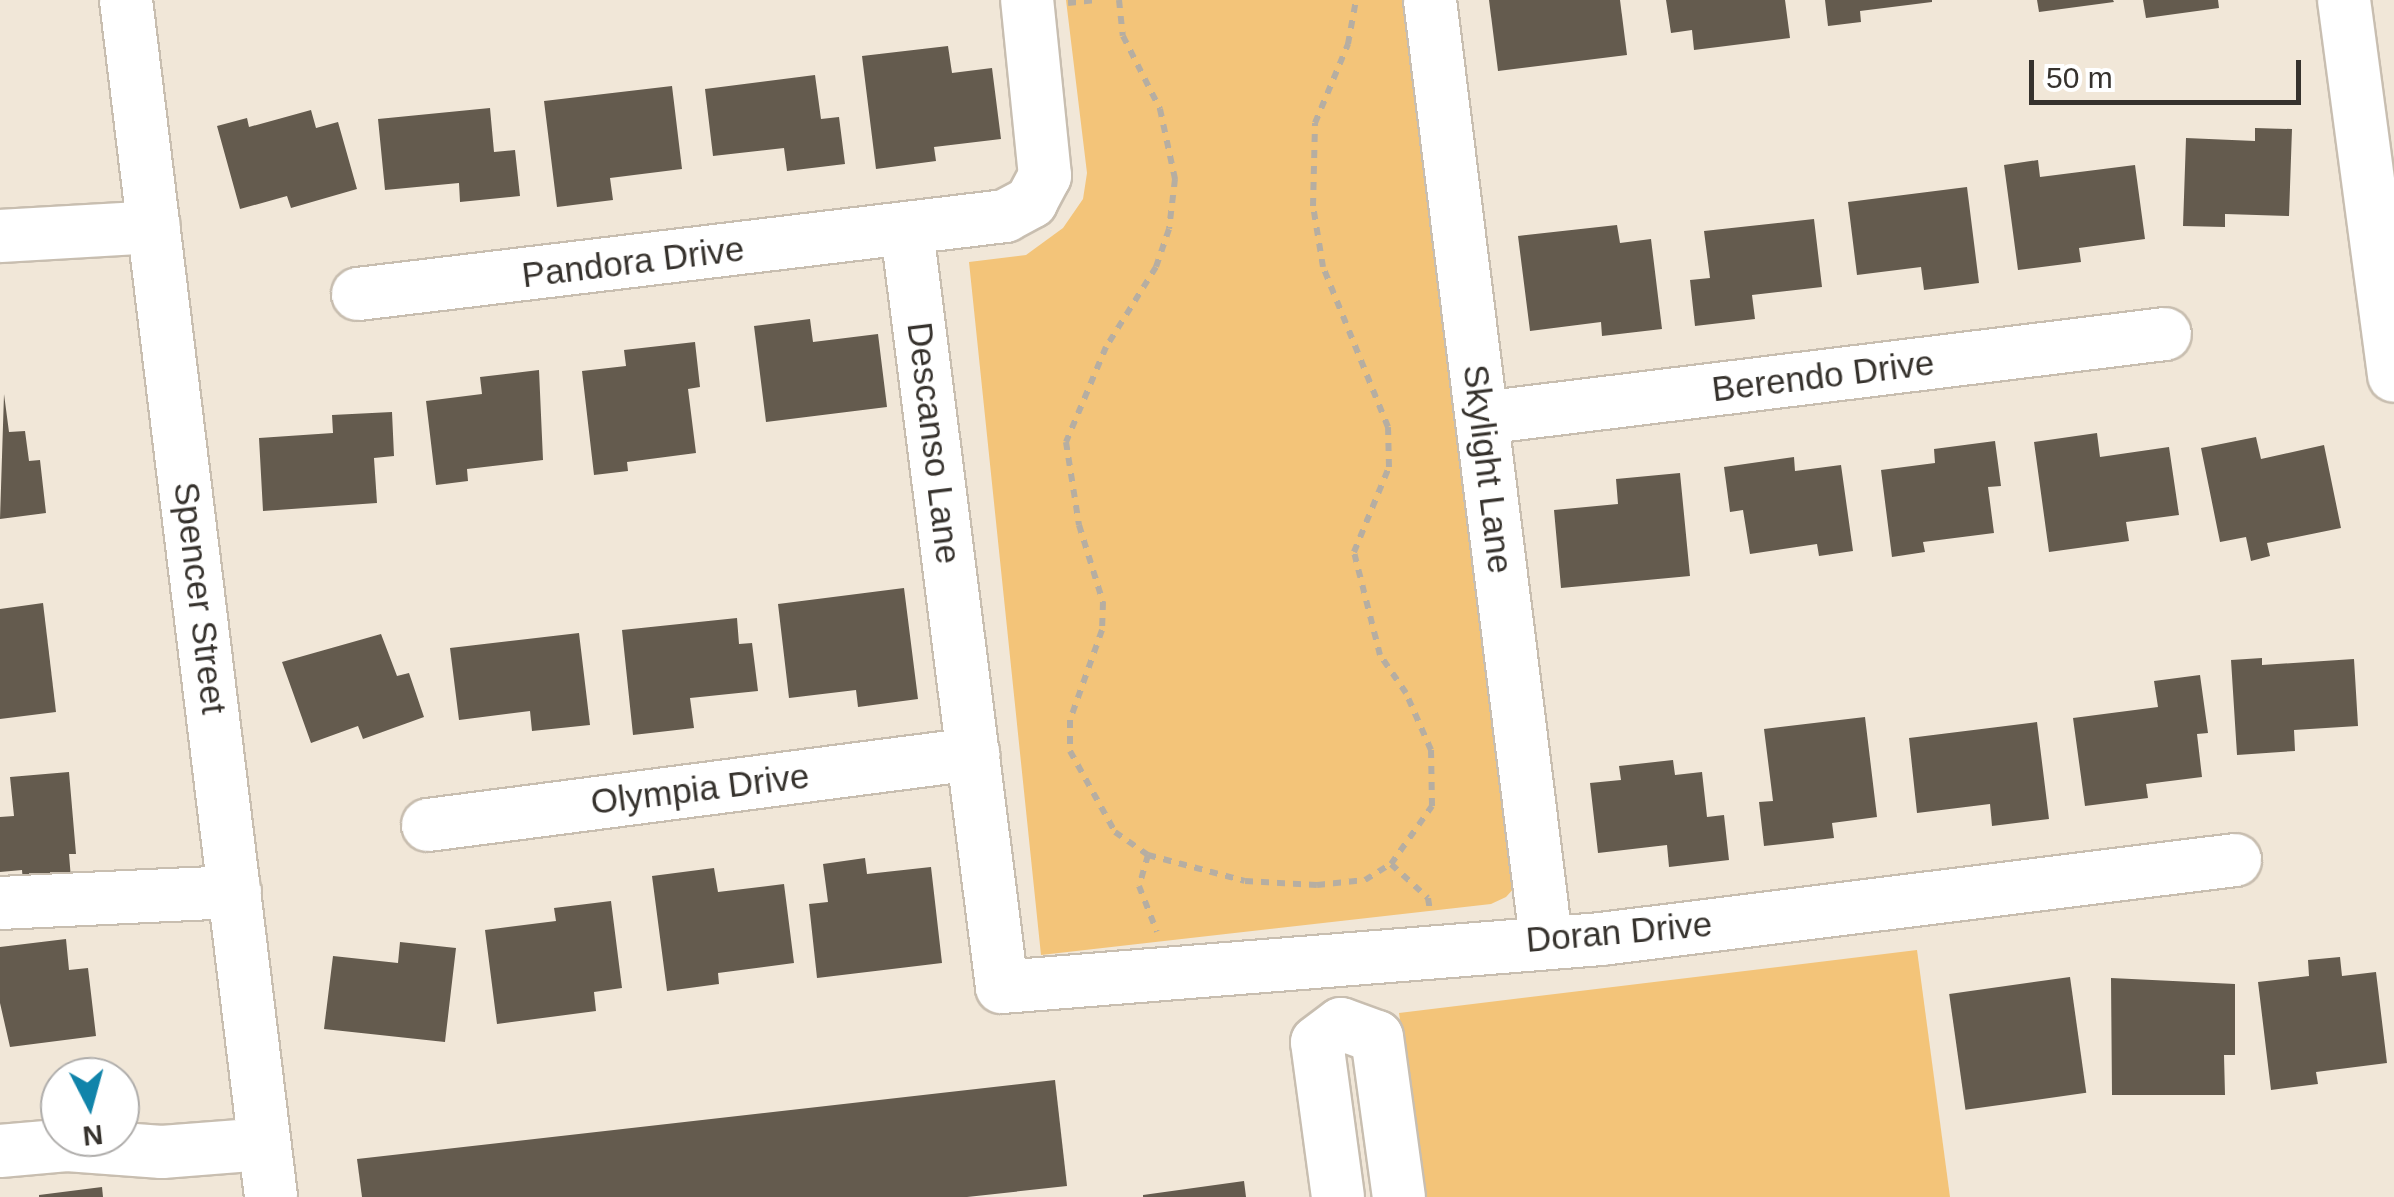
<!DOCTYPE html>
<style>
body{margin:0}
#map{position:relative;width:2394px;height:1197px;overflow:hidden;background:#f1e7d8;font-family:Arial,sans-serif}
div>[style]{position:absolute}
.green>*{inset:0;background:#f3c479}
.building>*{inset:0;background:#645b4e;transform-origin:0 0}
.path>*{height:6px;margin-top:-3px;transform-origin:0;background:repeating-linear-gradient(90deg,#b6aea2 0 8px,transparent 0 16px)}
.roads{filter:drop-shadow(2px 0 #c8beb0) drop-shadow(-2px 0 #c8beb0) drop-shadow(0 2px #c8beb0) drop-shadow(0 -2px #c8beb0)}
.minor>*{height:52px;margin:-26px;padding:0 26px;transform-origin:26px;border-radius:26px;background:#fff}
span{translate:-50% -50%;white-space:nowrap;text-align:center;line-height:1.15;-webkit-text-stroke:10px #fff;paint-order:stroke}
.street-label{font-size:35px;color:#36322d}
.north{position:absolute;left:40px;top:1057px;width:100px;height:100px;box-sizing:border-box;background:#fff;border:2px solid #afadab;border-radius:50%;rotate:174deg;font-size:28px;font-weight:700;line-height:40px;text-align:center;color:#36322d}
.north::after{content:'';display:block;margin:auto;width:35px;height:45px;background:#1184aa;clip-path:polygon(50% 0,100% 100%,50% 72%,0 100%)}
.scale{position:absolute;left:2029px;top:60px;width:272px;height:45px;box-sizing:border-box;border:5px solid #36322d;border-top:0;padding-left:12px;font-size:30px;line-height:35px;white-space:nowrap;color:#36322d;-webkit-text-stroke:8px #fff;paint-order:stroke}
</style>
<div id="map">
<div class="green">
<div style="clip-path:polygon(1066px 0,1409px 0,1516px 886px,1506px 897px,1491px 904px,1041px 955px,969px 262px,1026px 255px,1063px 228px,1083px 199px,1087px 173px)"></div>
<div style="clip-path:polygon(1917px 950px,1950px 1197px,1426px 1197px,1399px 1013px)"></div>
</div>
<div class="building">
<div style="clip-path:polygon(1489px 0,1620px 0,1627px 55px,1498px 71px)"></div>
<div style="clip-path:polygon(1666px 0,1785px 0,1790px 38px,1694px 50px,1692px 30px,1671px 33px)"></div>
<div style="clip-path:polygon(1825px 0,1932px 0,1932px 2px,1860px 11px,1861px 22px,1828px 26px)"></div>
<div style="clip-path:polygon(2037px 0,2113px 0,2114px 2px,2039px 12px)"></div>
<div style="clip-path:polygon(2143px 0,2218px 0,2219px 8px,2146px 18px)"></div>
<div style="clip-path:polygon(948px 46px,952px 73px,992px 68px,1001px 139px,934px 147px,936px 161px,876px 169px,862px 56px)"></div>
<div style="clip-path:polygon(815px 75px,821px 119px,839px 117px,845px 164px,787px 171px,784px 148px,713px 156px,705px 89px)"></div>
<div style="clip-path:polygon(672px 86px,682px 169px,610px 178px,613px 200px,557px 207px,544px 101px)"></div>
<div style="clip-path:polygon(490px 108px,494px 152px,515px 150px,520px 196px,460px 202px,459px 183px,385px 190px,378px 119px)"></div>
<div style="clip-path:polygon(311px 110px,316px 128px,338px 122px,357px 189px,291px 208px,287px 196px,240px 209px,217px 126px,247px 118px,249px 127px)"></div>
<div style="clip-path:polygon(2255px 128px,2292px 129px,2289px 216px,2225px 214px,2225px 227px,2183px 226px,2186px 138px,2255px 141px)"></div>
<div style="clip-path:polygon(2038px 160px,2040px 177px,2135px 165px,2145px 239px,2079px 248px,2081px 262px,2018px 270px,2004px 165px)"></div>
<div style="clip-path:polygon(1967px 187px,1979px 283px,1924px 290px,1921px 267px,1857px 275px,1848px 202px)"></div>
<div style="clip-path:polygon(1814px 219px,1822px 287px,1752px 295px,1755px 319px,1695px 326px,1690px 280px,1710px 278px,1704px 231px)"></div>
<div style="clip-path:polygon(1617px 225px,1620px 243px,1651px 239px,1662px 329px,1602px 336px,1601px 322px,1530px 331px,1518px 236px)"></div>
<div style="clip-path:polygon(810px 319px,813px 342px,878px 334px,887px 407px,766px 422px,754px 326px)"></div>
<div style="clip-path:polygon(695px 342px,700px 387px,688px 389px,696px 453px,627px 462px,628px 471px,594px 475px,582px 371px,626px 366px,624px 350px)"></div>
<div style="clip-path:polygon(539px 370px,543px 460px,467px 469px,468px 481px,436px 485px,426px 401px,482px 394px,480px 377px)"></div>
<div style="clip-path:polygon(4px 394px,9px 432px,25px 431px,29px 461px,40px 460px,46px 513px,0 519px)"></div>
<div style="clip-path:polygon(392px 412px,394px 456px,374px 458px,377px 503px,263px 511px,259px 438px,333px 433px,332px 415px)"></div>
<div style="clip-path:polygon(2097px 433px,2100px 457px,2169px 447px,2179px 515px,2126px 522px,2129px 541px,2049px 552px,2034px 442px)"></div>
<div style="clip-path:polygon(2256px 437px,2261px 459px,2324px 445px,2341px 528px,2267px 543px,2270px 556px,2251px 561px,2246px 537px,2220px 542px,2201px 448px)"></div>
<div style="clip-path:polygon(1995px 441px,2001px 486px,1988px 487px,1994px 533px,1923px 542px,1925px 552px,1892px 557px,1881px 470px,1935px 463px,1934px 449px)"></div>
<div style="clip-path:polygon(1794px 457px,1795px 471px,1841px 465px,1853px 551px,1819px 556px,1817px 544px,1750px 554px,1743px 510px,1730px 512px,1724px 467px)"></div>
<div style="clip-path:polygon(1680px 473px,1690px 576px,1561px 588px,1554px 510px,1618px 504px,1616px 479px)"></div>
<div style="clip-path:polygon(904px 588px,918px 699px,858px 707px,856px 690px,789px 698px,778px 604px)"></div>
<div style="clip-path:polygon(43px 603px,56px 712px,0 719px,0 609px)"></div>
<div style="clip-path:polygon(737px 618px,739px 644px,752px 643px,758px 691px,690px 698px,694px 728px,633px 735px,622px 630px)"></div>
<div style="clip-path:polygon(579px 633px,590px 725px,532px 731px,530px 711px,459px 720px,450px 648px)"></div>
<div style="clip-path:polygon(381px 634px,397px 676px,409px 673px,424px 717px,363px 739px,358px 726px,311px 743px,282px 662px)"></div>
<div style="clip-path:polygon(2262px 658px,2262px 665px,2354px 659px,2358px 726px,2294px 730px,2295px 751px,2237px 755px,2231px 660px)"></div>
<div style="clip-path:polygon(2200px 675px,2208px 733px,2197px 734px,2202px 777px,2146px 784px,2148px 798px,2085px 806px,2073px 718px,2158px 707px,2154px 681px)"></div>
<div style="clip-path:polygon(1865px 717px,1877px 817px,1832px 823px,1834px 838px,1764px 846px,1759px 802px,1773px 801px,1764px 729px)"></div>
<div style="clip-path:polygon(2037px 722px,2049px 819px,1992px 826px,1990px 804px,1917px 813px,1909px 738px)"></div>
<div style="clip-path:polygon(1673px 760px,1675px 775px,1702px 772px,1707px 817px,1724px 815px,1729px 860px,1669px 867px,1667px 845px,1598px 853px,1590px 783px,1621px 780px,1619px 766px)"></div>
<div style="clip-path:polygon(69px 772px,76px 854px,69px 854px,72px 891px,24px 895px,22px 870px,0 872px,0 817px,14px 816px,10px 777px)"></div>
<div style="clip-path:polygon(865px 858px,867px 874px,931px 867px,942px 963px,817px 978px,809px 904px,828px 902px,823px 864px)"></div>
<div style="clip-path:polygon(714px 868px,718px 892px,784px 884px,794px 963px,718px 973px,719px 984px,667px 991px,652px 876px)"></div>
<div style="clip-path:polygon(611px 901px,622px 988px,594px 992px,596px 1011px,497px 1024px,485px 930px,556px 921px,554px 908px)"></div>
<div style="clip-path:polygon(66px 939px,69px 970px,88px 968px,96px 1036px,10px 1047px,0 1003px,0 947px)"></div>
<div style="clip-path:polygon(400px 942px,456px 948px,445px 1042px,324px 1029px,333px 956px,398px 963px)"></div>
<div style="clip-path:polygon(2340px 957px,2342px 976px,2376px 972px,2387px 1063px,2316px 1072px,2318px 1084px,2271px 1090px,2258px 982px,2309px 976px,2308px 960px)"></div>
<div style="left:2070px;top:977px;width:117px;height:122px;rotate:82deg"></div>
<div style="clip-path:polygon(2111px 978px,2235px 984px,2235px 1055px,2224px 1055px,2225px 1095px,2112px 1095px)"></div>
<div style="clip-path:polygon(1055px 1080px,1067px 1186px,967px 1197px,362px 1197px,357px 1159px)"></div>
<div style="clip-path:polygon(1244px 1181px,1246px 1197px,1143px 1197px,1143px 1195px)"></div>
<div style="clip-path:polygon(102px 1187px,103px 1197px,39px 1197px,39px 1195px)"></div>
</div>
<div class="path">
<div style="left:1119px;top:0;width:36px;rotate:84deg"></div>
<div style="left:1123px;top:36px;width:82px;rotate:63.1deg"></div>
<div style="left:1160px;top:109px;width:72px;rotate:77.9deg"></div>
<div style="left:1175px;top:179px;width:50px;rotate:96.8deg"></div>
<div style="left:1169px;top:229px;width:40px;rotate:108.9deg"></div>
<div style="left:1156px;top:267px;width:94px;rotate:122deg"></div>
<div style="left:1106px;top:347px;width:103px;rotate:112.8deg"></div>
<div style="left:1066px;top:442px;width:84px;rotate:81.1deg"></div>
<div style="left:1079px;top:525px;width:81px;rotate:72.7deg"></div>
<div style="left:1103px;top:602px;width:28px;rotate:92deg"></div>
<div style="left:1102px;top:630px;width:96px;rotate:109.6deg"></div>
<div style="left:1070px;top:720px;width:31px;rotate:90deg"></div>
<div style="left:1070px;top:751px;width:93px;rotate:60.9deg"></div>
<div style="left:1115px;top:832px;width:40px;rotate:34.9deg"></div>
<div style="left:1148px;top:855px;width:100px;rotate:15deg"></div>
<div style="left:1245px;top:881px;width:72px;rotate:3.2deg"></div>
<div style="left:1317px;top:885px;width:48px;rotate:-5.9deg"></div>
<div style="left:1365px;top:880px;width:31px;rotate:-32deg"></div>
<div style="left:1391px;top:864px;width:71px;rotate:-54.7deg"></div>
<div style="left:1432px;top:806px;width:56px;rotate:-91deg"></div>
<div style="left:1431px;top:750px;width:62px;rotate:-113.7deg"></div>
<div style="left:1406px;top:693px;width:46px;rotate:-124.4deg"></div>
<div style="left:1380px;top:655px;width:106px;rotate:-104.2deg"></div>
<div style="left:1354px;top:552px;width:92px;rotate:-67.6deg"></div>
<div style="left:1389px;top:467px;width:40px;rotate:-91.4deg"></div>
<div style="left:1388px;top:427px;width:173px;rotate:-112.1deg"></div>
<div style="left:1323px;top:267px;width:62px;rotate:-99.3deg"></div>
<div style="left:1313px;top:206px;width:83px;rotate:-88.6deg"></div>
<div style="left:1315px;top:123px;width:86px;rotate:-67.3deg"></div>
<div style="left:1348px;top:44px;width:45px;rotate:-79.7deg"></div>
<div style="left:1068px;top:3px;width:28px;rotate:-6deg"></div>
<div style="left:1148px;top:855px;width:32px;rotate:106deg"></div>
<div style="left:1139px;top:886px;width:49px;rotate:68.6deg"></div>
<div style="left:1391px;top:864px;width:50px;rotate:42.6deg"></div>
<div style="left:1428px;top:898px;width:12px;rotate:81deg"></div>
</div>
<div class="roads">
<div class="minor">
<div style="left:126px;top:0;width:1206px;rotate:83.09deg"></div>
<div style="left:1430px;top:0;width:946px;rotate:82.96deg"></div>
<div style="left:2344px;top:0;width:379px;rotate:82.4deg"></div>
<div style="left:907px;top:231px;width:762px;rotate:82.84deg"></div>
<div style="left:1002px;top:987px;width:601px;rotate:-4.58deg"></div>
<div style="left:1601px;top:939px;width:639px;rotate:-7.1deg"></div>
<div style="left:0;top:236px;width:154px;rotate:-3.3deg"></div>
<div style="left:358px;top:294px;width:652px;rotate:-6.87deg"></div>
<div style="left:1005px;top:216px;width:30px;rotate:-28deg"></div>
<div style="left:1031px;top:202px;width:30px;rotate:-62deg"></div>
<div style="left:1045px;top:176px;width:177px;rotate:-95.8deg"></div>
<div style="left:1482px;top:418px;width:688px;rotate:-7.01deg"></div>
<div style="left:428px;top:825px;width:550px;rotate:-7.42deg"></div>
<div style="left:0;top:903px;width:235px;rotate:-2.7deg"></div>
<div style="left:1341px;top:1024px;width:38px;rotate:20deg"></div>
<div style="left:1377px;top:1037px;width:162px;rotate:82.2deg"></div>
<div style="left:0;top:1151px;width:67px;rotate:-5.1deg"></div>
<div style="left:67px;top:1145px;width:95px;rotate:4.2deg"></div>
<div style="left:162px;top:1152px;width:101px;rotate:-4.5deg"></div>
<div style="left:1338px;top:1197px;width:156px;rotate:-97.7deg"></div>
<div style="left:1317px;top:1042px;width:30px;rotate:-37deg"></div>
</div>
</div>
<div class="street-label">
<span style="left:633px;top:262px;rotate:-7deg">Pandora Drive</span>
<span style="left:1823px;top:376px;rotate:-7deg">Berendo Drive</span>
<span style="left:934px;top:443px;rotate:83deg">Descanso Lane</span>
<span style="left:1488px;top:469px;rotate:83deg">Skylight Lane</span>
<span style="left:200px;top:598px;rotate:83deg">Spencer Street</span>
<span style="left:700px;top:789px;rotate:-7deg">Olympia Drive</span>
<span style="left:1619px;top:932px;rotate:-5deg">Doran Drive</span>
</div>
<div class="north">N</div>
<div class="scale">50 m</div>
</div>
